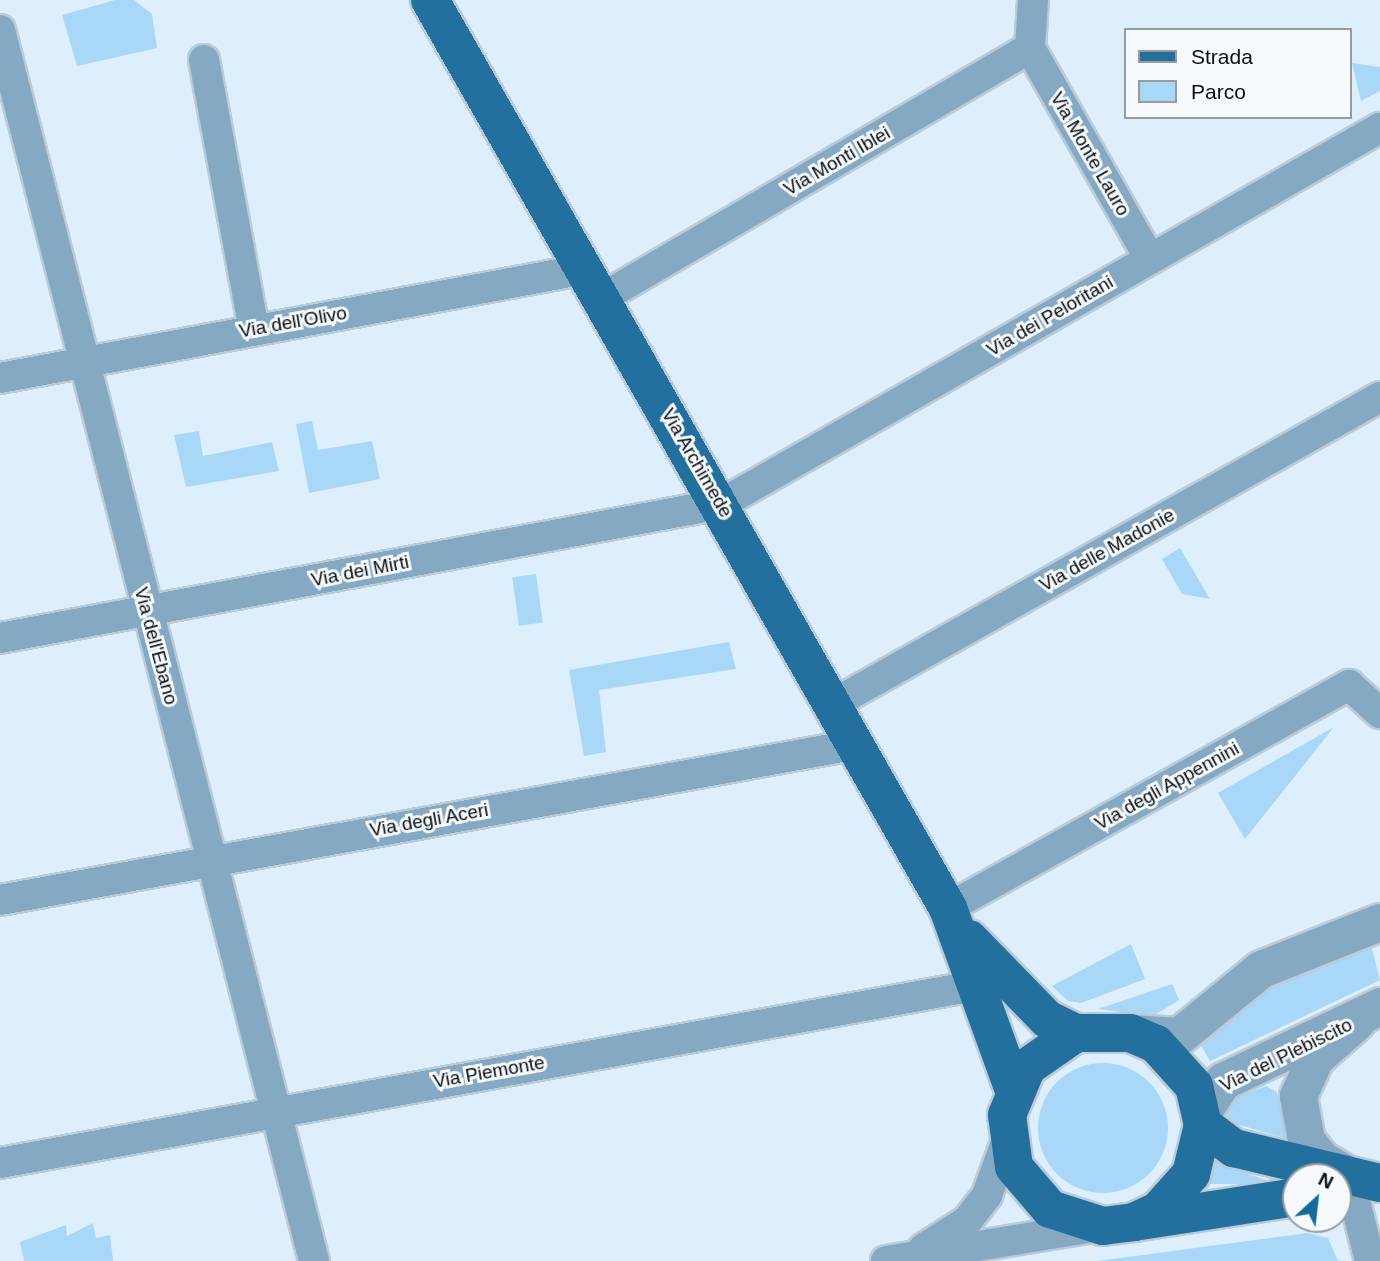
<!DOCTYPE html>
<style>
body{margin:0}
#map{position:relative;width:1380px;height:1261px;overflow:hidden;background:#ddeffc;font-family:Helvetica,sans-serif}
div>[style]{position:absolute}
.green>*{inset:0;background:#a9d7f8;transform-origin:0 0}
.round{border-radius:50%}
.roads{filter:drop-shadow(2px 0 #bbcbd7) drop-shadow(-2px 0 #bbcbd7) drop-shadow(0 2px #bbcbd7) drop-shadow(0 -2px #bbcbd7)}
.minor>*{height:30px;margin:-15px;padding:0 15px;transform-origin:15px;border-radius:15px;background:#86a9c3}
.tertiary>*{height:37px;margin:-18.5px;padding:0 18.5px;transform-origin:18.5px;border-radius:18.5px;background:#86a9c3}
.primary>*{height:38px;margin:-19px;padding:0 19px;transform-origin:19px;border-radius:19px;background:#236f9d}
span{translate:-50% -50%;white-space:nowrap;text-align:center;line-height:1.15;-webkit-text-stroke:6px #f6fafc;paint-order:stroke}
.street-label{font-size:19px;color:#080e12}
.legend{position:absolute;left:1124px;top:28px;width:228px;height:91px;box-sizing:border-box;background:#f6fafc;border:2px solid #979c9e;margin:0;padding:9px 12px;list-style:none;font-size:21px;color:#080e12}
.legend li{display:flex;align-items:center;gap:14px;height:35px}
.legend b{width:35px;border:2px solid #979c9e}
.north{position:absolute;left:1282px;top:1163px;width:70px;height:70px;box-sizing:border-box;background:#f6fafc;border:2px solid #979c9e;border-radius:50%;rotate:27deg;font-size:19px;font-weight:700;line-height:28px;text-align:center;color:#080e12}
.north::after{content:'';display:block;margin:auto;width:24px;height:32px;background:#156b9b;clip-path:polygon(50% 0,100% 100%,50% 72%,0 100%)}
</style>
<div id="map">
<div class="green">
<div style="clip-path:polygon(115px 0,134px 0,152px 14px,157px 48px,77px 66px,62px 15px)"></div>
<div style="clip-path:polygon(1352px 63px,1380px 67px,1380px 91px,1361px 101px)"></div>
<div style="clip-path:polygon(312px 421px,318px 450px,372px 441px,380px 479px,309px 493px,296px 424px)"></div>
<div style="clip-path:polygon(199px 431px,203px 456px,272px 442px,279px 471px,186px 487px,174px 435px)"></div>
<div style="clip-path:polygon(1180px 548px,1210px 599px,1182px 594px,1162px 559px)"></div>
<div style="left:536px;top:574px;width:49px;height:24px;rotate:82deg"></div>
<div style="clip-path:polygon(729px 642px,736px 669px,599px 690px,606px 752px,584px 756px,569px 670px)"></div>
<div style="clip-path:polygon(1334px 727px,1245px 839px,1218px 793px)"></div>
<div style="clip-path:polygon(1131px 944px,1145px 979px,1081px 1003px,1068px 1001px,1052px 986px)"></div>
<div style="clip-path:polygon(1371px 945px,1380px 980px,1210px 1061px,1201px 1045px,1255px 992px)"></div>
<div style="clip-path:polygon(1172px 984px,1179px 1000px,1153px 1016px,1098px 1009px)"></div>
<div class="round" style="left:1038px;top:1063px;width:130px;height:130px"></div>
<div style="clip-path:polygon(1266px 1086px,1277px 1092px,1287px 1139px,1230px 1122px,1223px 1103px)"></div>
<div style="clip-path:polygon(1215px 1160px,1275px 1184px,1208px 1184px)"></div>
<div style="clip-path:polygon(93px 1223px,96px 1238px,110px 1235px,113px 1261px,24px 1261px,20px 1242px,66px 1225px,67px 1236px)"></div>
<div style="clip-path:polygon(1307px 1233px,1328px 1238px,1338px 1261px,1098px 1261px)"></div>
</div>
<div class="roads">
<div class="minor">
<div style="left:0;top:30px;width:1270px;rotate:75.69deg"></div>
<div style="left:1030px;top:48px;width:243px;rotate:60.4deg"></div>
<div style="left:204px;top:60px;width:274px;rotate:79.5deg"></div>
<div style="left:602px;top:298px;width:496px;rotate:-30.3deg"></div>
<div style="left:1030px;top:48px;width:48px;rotate:-86.4deg"></div>
<div style="left:0;top:378px;width:596px;rotate:-10.54deg"></div>
<div style="left:0;top:638px;width:733px;rotate:-10.53deg"></div>
<div style="left:721px;top:504px;width:759px;rotate:-29.71deg"></div>
<div style="left:835px;top:703px;width:625px;rotate:-29.31deg"></div>
<div style="left:0;top:900px;width:872px;rotate:-10.3deg"></div>
<div style="left:948px;top:908px;width:459px;rotate:-29.1deg"></div>
<div style="left:1349px;top:685px;width:42px;rotate:42.1deg"></div>
<div style="left:0;top:1163px;width:995px;rotate:-10.3deg"></div>
<div style="left:1352px;top:1189px;width:74px;rotate:76deg"></div>
<div style="left:923px;top:1249px;width:52px;rotate:-32.5deg"></div>
<div style="left:967px;top:1221px;width:33px;rotate:-52deg"></div>
<div style="left:987px;top:1195px;width:59px;rotate:-70deg"></div>
<div style="left:886px;top:1261px;width:217px;rotate:-9.3deg"></div>
</div>
<div class="tertiary">
<div style="left:1130px;top:1033px;width:49px;rotate:3.5deg"></div>
<div style="left:1179px;top:1036px;width:106px;rotate:-39.3deg"></div>
<div style="left:1261px;top:969px;width:128px;rotate:-21.6deg"></div>
<div style="left:1202px;top:1113px;width:38px;rotate:-57deg"></div>
<div style="left:1223px;top:1081px;width:174px;rotate:-25.5deg"></div>
<div style="left:1350px;top:1176px;width:34px;rotate:-150deg"></div>
<div style="left:1321px;top:1159px;width:24px;rotate:-128deg"></div>
<div style="left:1306px;top:1140px;width:45px;rotate:-100.3deg"></div>
<div style="left:1298px;top:1096px;width:42px;rotate:-65.9deg"></div>
<div style="left:1315px;top:1058px;width:55px;rotate:-41.3deg"></div>
</div>
<div class="primary">
<div style="left:430px;top:0;width:1045px;rotate:60.3deg"></div>
<div style="left:948px;top:908px;width:194px;rotate:70.1deg"></div>
<div style="left:969px;top:939px;width:112px;rotate:45.7deg"></div>
<div style="left:1047px;top:1019px;width:32px;rotate:26deg"></div>
<div style="left:1203px;top:1125px;width:39px;rotate:37deg"></div>
<div style="left:1234px;top:1148px;width:150px;rotate:13.5deg"></div>
<div style="left:1134px;top:1222px;width:26px;rotate:-25deg"></div>
<div style="left:1158px;top:1211px;width:50px;rotate:-48.3deg"></div>
<div style="left:1191px;top:1174px;width:50px;rotate:-76.2deg"></div>
<div style="left:1203px;top:1125px;width:40px;rotate:-103deg"></div>
<div style="left:1194px;top:1086px;width:57px;rotate:-132.1deg"></div>
<div style="left:1156px;top:1044px;width:28px;rotate:-157deg"></div>
<div style="left:1130px;top:1033px;width:54px;rotate:180deg"></div>
<div style="left:1076px;top:1033px;width:60px;rotate:145.2deg"></div>
<div style="left:1027px;top:1067px;width:52px;rotate:112.6deg"></div>
<div style="left:1007px;top:1115px;width:52px;rotate:82.3deg"></div>
<div style="left:1014px;top:1167px;width:55px;rotate:49.4deg"></div>
<div style="left:1050px;top:1209px;width:56px;rotate:17.8deg"></div>
<div style="left:1103px;top:1226px;width:31px;rotate:-7deg"></div>
<div style="left:1134px;top:1222px;width:164px;rotate:-8.8deg"></div>
</div>
</div>
<div class="street-label">
<span style="left:1090px;top:154px;rotate:60deg">Via Monte Lauro</span>
<span style="left:837px;top:161px;rotate:-30deg">Via Monti Iblei</span>
<span style="left:1050px;top:316px;rotate:-30deg">Via dei Peloritani</span>
<span style="left:293px;top:322px;rotate:-10deg">Via dell'Olivo</span>
<span style="left:697px;top:463px;rotate:60deg">Via Archimede</span>
<span style="left:1107px;top:550px;rotate:-29deg">Via delle Madonie</span>
<span style="left:360px;top:571px;rotate:-11deg">Via dei Mirti</span>
<span style="left:156px;top:646px;rotate:75deg">Via dell'Ebano</span>
<span style="left:1167px;top:786px;rotate:-29deg">Via degli Appennini</span>
<span style="left:429px;top:820px;rotate:-10deg">Via degli Aceri</span>
<span style="left:1286px;top:1055px;rotate:-26deg">Via del Plebiscito</span>
<span style="left:489px;top:1072px;rotate:-10deg">Via Piemonte</span>
</div>
<ul class="legend">
<li><b style="height:9px;background:#236f9d"></b>Strada</li>
<li><b style="height:19px;background:#a9d7f8"></b>Parco</li>
</ul>
<div class="north">N</div>
</div>
